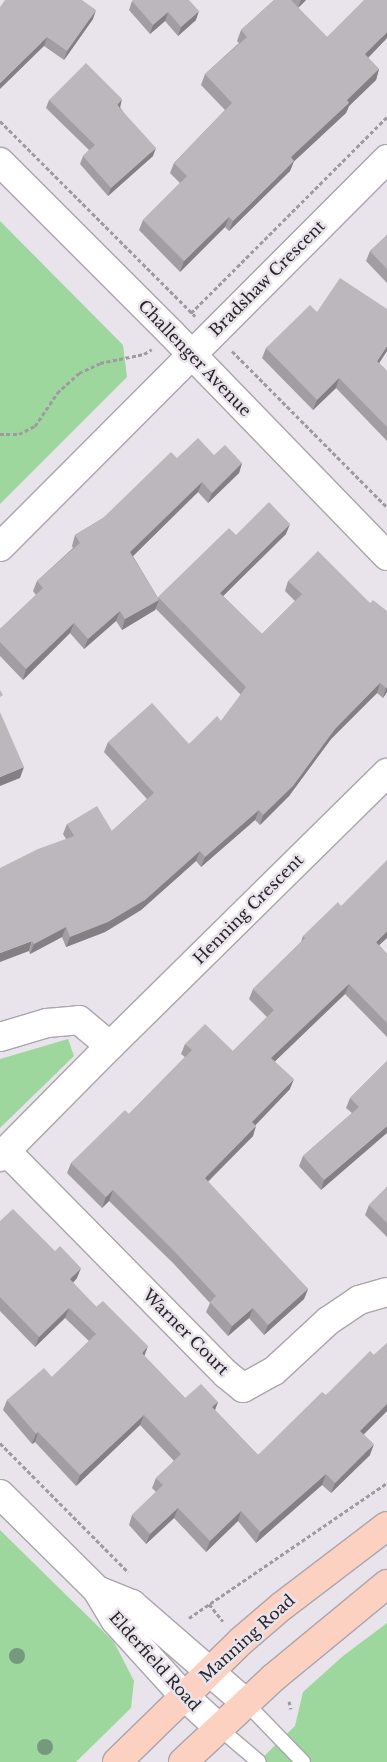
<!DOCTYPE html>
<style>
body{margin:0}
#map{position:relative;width:387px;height:1762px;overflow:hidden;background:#e9e3eb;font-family:"Libre Baskerville",serif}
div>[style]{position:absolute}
.green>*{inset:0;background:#9dd79e}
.path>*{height:3px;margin-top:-1.5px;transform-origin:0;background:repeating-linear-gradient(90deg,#9e9aa0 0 4px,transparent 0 6.5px)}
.roads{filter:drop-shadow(1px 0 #aba5ac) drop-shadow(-1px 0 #aba5ac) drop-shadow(0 1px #aba5ac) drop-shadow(0 -1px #aba5ac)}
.service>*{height:14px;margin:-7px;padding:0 7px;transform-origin:7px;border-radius:7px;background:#fff}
.minor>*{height:28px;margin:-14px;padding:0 14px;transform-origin:14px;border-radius:14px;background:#fff}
.tertiary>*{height:28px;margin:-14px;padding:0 14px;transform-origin:14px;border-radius:14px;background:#fff}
.primary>*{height:28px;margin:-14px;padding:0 14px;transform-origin:14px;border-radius:14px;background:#fcd1c2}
.trees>*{width:16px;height:16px;margin:-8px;border-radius:50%;background:#749a7b}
.wall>*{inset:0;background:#a29da3}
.shaded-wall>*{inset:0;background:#847f84}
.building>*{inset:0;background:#bcb6bd}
span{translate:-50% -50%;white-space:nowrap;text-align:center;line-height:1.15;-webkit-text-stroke:5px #e9e3eb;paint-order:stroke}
.street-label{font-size:16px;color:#262427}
</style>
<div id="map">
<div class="green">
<div style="clip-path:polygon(0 221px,123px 345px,127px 377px,0 504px)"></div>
<div style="clip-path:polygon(68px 1039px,74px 1056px,0 1128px,0 1059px)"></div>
<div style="clip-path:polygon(0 1530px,114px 1642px,134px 1681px,131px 1708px,76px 1762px,0 1762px)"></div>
<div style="clip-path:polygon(387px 1623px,387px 1762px,258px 1762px,295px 1726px,303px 1692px,343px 1656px)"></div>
</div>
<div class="path">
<div style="left:0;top:121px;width:276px;rotate:45deg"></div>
<div style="left:191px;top:313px;width:277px;rotate:-45deg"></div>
<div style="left:232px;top:351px;width:220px;rotate:45.2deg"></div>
<div style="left:0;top:434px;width:19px"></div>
<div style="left:19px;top:434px;width:18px;rotate:-27deg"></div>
<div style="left:35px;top:426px;width:40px;rotate:-56deg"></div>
<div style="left:57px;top:393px;width:30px;rotate:-42deg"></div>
<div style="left:79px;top:373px;width:23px;rotate:-25deg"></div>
<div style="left:100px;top:363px;width:45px;rotate:-11.6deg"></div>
<div style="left:144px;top:354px;width:9px;rotate:-32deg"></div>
<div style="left:0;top:1443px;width:182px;rotate:45.2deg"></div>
<div style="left:209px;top:1604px;width:22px;rotate:51deg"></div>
<div style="left:189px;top:1618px;width:240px;rotate:-34.3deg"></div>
<div style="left:289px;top:1701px;width:8px;rotate:76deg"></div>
</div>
<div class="roads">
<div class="service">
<div style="left:246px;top:1703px;width:82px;rotate:46deg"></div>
<div style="left:219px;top:1728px;width:52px;rotate:40.4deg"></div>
</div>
<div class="minor">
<div style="left:0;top:162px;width:240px;rotate:45deg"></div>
<div style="left:170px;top:332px;width:312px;rotate:45.9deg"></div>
<div style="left:0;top:547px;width:548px;rotate:-45.07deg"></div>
<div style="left:0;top:1037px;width:49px;rotate:-16.6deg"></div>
<div style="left:47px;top:1023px;width:32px;rotate:-5deg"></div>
<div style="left:79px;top:1020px;width:40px;rotate:40deg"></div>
<div style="left:6px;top:1151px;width:313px;rotate:45.4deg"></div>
<div style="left:226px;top:1374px;width:22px;rotate:39deg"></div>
<div style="left:243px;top:1388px;width:35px;rotate:-29deg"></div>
<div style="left:274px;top:1371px;width:74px;rotate:-42.8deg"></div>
<div style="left:328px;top:1321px;width:37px;rotate:-34deg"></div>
<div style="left:359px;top:1300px;width:29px;rotate:-16deg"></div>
<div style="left:0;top:1157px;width:156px;rotate:-45.3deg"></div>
<div style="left:110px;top:1046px;width:389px;rotate:-44.6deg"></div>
</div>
<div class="tertiary">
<div style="left:0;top:1494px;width:136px;rotate:44.7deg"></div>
<div style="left:97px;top:1590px;width:35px;rotate:59deg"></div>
<div style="left:115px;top:1620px;width:103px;rotate:47.8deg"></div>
<div style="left:184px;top:1696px;width:47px;rotate:42.4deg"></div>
<div style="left:97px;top:1590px;width:38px;rotate:22deg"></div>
<div style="left:132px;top:1604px;width:151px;rotate:41deg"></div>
</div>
<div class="primary">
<div style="left:117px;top:1762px;width:173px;rotate:-44.3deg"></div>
<div style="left:241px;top:1641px;width:54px;rotate:-40.5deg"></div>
<div style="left:282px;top:1606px;width:132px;rotate:-37.3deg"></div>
<div style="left:183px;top:1762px;width:123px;rotate:-43deg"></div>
<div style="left:273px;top:1678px;width:148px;rotate:-39.5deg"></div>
</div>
</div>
<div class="trees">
<div style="left:17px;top:1656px"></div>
<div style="left:45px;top:1747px"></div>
</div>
<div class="wall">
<div style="clip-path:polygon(274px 0,306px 0,298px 8px,327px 37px,387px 38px,368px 58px,379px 69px,376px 80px,349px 106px,346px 113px,294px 161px,290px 171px,229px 231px,225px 227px,180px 272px,139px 230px,143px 220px,180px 183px,170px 173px,174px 163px,225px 110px,201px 85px,205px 74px,239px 43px,237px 41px,241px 30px)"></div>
<div style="clip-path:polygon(132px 1px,196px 20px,178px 36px,165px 21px,150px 34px,129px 10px)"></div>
<div style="clip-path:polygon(0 7px,93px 19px,64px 60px,44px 46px)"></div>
<div style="clip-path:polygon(49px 100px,120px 107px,153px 156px,108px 196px,80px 164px,83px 156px,89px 150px,46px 108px)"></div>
<div style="clip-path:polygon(387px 235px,387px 283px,366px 261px,370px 251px)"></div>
<div style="clip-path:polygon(317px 312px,379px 363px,387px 371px,387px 441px,336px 388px,313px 410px,262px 358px,266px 348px)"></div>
<div style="clip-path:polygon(214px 455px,242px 463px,239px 473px,208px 503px,198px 492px,133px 556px,158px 598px,236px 535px,286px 534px,223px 596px,262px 634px,295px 601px,285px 591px,288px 581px,370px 603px,387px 692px,383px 698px,377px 693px,331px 739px,289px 796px,260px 825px,255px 820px,201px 867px,196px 861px,141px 910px,105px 932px,66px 947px,62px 937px,30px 954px,29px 951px,66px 839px,63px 834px,67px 824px,112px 831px,147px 799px,104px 752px,108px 742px,189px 744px,221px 721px,241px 695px,156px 609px,155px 610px,122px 630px,116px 621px,84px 649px,70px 633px,23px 680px,0 656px,0 629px,36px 595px,33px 591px,37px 581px,73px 548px,72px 546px,75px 535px,103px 518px,177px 458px)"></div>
<div style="clip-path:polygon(303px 936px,379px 945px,387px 954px,387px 1037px,345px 994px,275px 1061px,290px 1089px,255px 1125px,253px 1136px,208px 1182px,308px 1289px,304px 1299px,264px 1335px,249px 1318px,228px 1336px,206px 1312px,210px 1303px,173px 1263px,109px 1201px,102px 1208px,67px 1173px,71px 1163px,129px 1114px,185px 1057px,181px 1054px,185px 1044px,233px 1051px,267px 1017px,249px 999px,253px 989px,301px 942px)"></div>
<div style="clip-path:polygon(387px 1061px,321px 1190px,299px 1166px,303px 1156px,352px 1113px,346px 1108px,350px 1098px)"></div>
<div style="clip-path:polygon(387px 1187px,387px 1237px,365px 1215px,369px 1205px)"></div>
<div style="clip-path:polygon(0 1221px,77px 1278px,73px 1283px,185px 1398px,218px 1402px,215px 1410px,258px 1455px,326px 1395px,374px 1355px,387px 1343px,387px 1411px,364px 1434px,370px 1455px,331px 1493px,322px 1485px,256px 1543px,238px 1521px,206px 1552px,174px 1518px,146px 1544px,129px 1525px,132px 1515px,156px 1492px,152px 1488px,156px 1478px,174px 1461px,140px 1425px,76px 1486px,35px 1442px,32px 1444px,3px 1410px,7px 1400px,52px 1377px,89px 1341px,65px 1318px,35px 1347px,0 1311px)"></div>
</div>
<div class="shaded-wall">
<div style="clip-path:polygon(301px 0,306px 0,298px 8px)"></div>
<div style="clip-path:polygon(96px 10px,93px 19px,64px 60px,67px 51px)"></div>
<div style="clip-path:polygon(199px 11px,196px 20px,178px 36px,181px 27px)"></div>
<div style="clip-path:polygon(168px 12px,165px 21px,150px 34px,153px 25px)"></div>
<div style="clip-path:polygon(387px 32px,387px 38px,361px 65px,365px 54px)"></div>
<div style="clip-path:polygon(47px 37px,44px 46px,0 89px,0 83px)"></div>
<div style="clip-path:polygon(379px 69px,376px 80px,349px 106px,346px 113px,287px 168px,291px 157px,347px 100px)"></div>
<div style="clip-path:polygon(122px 99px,120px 108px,117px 105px)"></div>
<div style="clip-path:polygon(156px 148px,153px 156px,108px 196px,111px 188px)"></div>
<div style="clip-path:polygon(294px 161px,290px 171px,229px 231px,233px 221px)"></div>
<div style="clip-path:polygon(229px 217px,225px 227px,180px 272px,184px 261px)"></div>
<div style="clip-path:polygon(387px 346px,387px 351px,374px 371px,377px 361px)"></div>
<div style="clip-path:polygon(339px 378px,336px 388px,313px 410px,317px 400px)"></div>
<div style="clip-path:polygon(242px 463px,239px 473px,208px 503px,212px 493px)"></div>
<div style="clip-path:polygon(202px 482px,198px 492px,127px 562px,130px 552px)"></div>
<div style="clip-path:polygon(290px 524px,286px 534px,216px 603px,220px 593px)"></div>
<div style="clip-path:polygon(159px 600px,155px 610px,122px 630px,125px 619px)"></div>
<div style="clip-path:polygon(120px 611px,116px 621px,84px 649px,88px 639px)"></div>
<div style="clip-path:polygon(74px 623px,70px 633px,23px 680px,26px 669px)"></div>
<div style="clip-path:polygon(380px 683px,377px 693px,331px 739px,289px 796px,260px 825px,263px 815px,335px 729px)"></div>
<div style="clip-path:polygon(387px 687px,387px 692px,383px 698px,386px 688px)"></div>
<div style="clip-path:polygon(24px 767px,20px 778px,0 786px,0 777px)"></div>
<div style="clip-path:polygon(259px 810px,255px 820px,201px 867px,205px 857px)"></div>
<div style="clip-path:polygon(200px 851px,196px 861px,141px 910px,105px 932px,66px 947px,70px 937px)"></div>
<div style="clip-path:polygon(66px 927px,62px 937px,30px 954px,34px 944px)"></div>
<div style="clip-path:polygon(387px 931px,387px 938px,372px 952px,376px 942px)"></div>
<div style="clip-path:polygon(32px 941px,29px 951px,0 962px,0 953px)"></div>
<div style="clip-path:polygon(349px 984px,345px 994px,268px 1068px,271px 1058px)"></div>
<div style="clip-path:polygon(294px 1079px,290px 1089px,249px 1132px,252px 1122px)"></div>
<div style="clip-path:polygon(256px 1126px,253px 1136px,201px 1188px,205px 1178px)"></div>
<div style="clip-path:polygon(387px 1126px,387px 1133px,321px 1190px,324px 1180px)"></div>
<div style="clip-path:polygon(113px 1190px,109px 1201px,102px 1208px,106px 1197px)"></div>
<div style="clip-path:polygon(81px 1268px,77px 1278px,66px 1290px,70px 1279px)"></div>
<div style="clip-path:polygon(308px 1289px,304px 1299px,264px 1335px,268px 1325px)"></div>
<div style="clip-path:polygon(69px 1308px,65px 1318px,35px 1347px,39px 1337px)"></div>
<div style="clip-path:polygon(253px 1308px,249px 1318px,228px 1336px,232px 1326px)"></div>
<div style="clip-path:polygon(148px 1346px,144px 1357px,142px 1353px)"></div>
<div style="clip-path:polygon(218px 1402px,214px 1412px,212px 1407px)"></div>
<div style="clip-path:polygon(387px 1404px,387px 1411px,357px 1441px,360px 1431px)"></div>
<div style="clip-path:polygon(144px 1415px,140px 1425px,76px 1486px,80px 1475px)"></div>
<div style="clip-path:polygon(38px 1432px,35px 1442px,32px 1444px,36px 1434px)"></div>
<div style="clip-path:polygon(374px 1444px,370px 1455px,331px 1493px,335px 1483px)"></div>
<div style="clip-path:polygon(326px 1474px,322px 1485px,256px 1543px,260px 1532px)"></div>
<div style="clip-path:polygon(178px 1508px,174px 1518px,146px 1544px,150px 1534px)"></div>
<div style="clip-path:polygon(241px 1511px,238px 1521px,206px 1552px,210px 1541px)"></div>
</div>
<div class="building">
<div style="clip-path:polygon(5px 0,82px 0,96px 10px,67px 51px,47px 37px,0 83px,0 7px)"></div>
<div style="clip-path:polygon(133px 0,189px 0,199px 11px,181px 27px,168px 12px,153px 25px,132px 1px)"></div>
<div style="clip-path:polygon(274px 0,291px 0,327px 37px,364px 0,387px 0,387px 32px,365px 54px,379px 69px,347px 100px,349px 103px,291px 157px,294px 161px,233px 221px,229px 217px,184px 261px,143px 220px,187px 176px,174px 163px,232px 103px,205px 74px,247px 37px,241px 30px)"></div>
<div style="clip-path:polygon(86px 63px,122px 99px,117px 105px,156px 148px,111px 188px,83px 156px,95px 145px,49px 100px)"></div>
<div style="clip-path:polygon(387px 235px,387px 269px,370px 251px)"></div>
<div style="clip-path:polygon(340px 278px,387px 309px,387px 346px,377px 361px,387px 371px,387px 427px,339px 378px,317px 400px,266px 348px,310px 305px,317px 312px)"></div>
<div style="clip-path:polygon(198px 438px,214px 455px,225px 445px,242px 463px,212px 493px,202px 482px,130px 552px,159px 600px,125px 619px,120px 611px,88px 639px,74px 623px,26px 669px,0 642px,0 629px,43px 588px,37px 581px,80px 543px,75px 535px,103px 518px,171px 452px,177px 458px)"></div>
<div style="clip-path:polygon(269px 502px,290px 524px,220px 593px,262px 634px,302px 594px,288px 581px,318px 551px,370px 603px,373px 600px,387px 611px,387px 687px,386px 688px,380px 683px,335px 729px,293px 786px,263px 815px,259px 810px,205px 857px,200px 851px,145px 900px,108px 922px,70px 937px,66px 927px,34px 944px,32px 941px,0 953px,0 868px,38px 849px,74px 836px,67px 824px,97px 806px,112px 831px,154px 793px,108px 742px,152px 703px,189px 744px,217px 716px,221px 721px,246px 687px,158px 597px,229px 528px,236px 535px)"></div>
<div style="clip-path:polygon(0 690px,3px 695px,0 697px)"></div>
<div style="clip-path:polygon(0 712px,24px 767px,0 777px)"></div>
<div style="clip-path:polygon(387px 860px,387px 931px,376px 942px,387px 954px,387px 1023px,349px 984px,271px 1058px,294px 1079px,252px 1122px,256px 1126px,205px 1178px,308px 1289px,268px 1325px,253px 1308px,232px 1326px,210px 1302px,216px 1296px,176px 1253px,113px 1190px,106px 1197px,71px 1163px,125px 1110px,129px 1114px,192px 1050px,185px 1044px,205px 1024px,233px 1051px,274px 1010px,253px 989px,305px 938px,303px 936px,338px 902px,341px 906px)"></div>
<div style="clip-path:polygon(387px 1061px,387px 1126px,324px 1180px,303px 1156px,359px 1107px,350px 1098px)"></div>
<div style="clip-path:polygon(387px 1187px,387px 1223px,369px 1205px)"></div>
<div style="clip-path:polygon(13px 1209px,55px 1251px,60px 1246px,81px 1268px,70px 1279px,96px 1307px,103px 1301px,148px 1346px,142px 1353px,185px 1398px,201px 1384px,218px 1402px,212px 1407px,258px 1455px,322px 1392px,326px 1395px,370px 1351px,374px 1355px,387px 1343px,387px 1404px,360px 1431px,374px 1444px,335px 1483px,326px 1474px,260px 1532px,241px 1511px,210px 1541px,178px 1508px,150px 1534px,132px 1515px,163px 1485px,156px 1478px,181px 1454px,144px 1415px,80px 1475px,38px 1432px,36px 1434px,7px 1400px,44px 1368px,52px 1377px,96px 1334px,69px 1308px,39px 1337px,0 1297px,0 1221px)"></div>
</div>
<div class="street-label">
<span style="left:267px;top:278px;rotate:-45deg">Bradshaw Crescent</span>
<span style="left:195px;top:358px;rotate:46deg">Challenger Avenue</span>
<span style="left:248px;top:909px;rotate:-45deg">Henning Crescent</span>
<span style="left:186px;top:1332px;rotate:45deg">Warner Court</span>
<span style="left:247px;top:1638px;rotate:-42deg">Manning Road</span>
<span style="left:155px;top:1661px;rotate:48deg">Elderfield Road</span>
</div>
</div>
